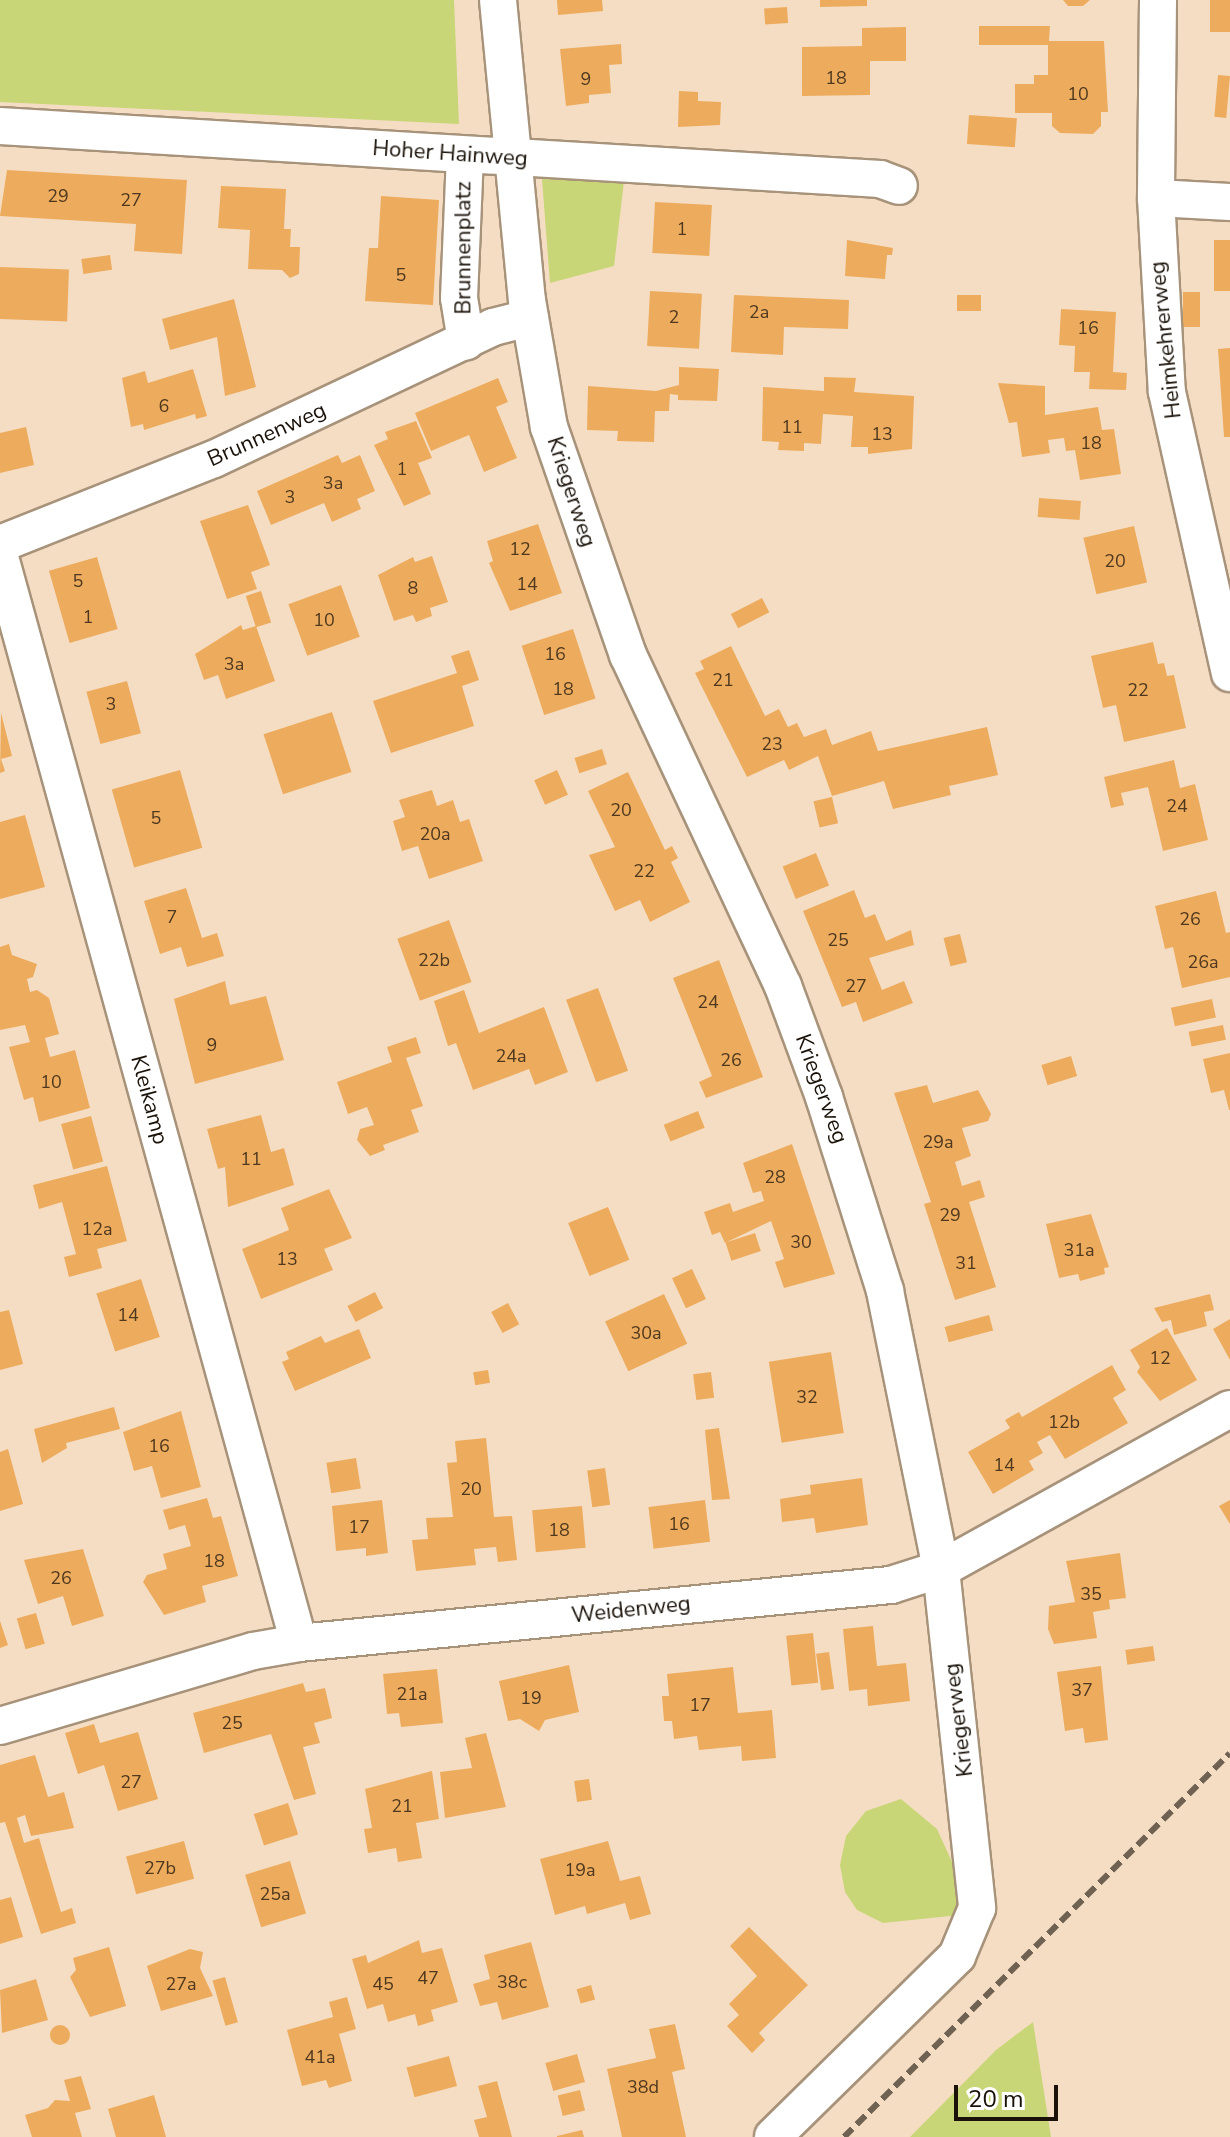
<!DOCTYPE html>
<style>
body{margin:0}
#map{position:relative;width:1230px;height:2137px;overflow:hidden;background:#f5ddc4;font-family:"Nunito Sans",sans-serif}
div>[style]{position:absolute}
.green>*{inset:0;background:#c9d677}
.building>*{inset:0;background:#edac5d;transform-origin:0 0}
.round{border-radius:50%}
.roads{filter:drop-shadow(2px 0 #a7927a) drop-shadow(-2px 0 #a7927a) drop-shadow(0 2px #a7927a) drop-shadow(0 -2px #a7927a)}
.minor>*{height:36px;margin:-18px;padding:0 18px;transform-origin:18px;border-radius:18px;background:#fff}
.rail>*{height:6px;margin-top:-3px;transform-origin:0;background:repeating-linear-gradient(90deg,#706252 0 12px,transparent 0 18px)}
span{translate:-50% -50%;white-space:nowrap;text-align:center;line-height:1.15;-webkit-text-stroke:7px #fff;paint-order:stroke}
.number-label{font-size:18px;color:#4f381e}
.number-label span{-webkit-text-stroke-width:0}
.street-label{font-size:22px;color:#1a1209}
.scale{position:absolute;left:954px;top:2085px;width:104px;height:36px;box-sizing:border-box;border:4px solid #1a1209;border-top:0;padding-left:10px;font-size:24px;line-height:28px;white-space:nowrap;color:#1a1209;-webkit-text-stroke:6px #fff;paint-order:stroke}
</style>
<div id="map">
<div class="green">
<div style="clip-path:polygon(0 0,454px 0,459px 124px,0 102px)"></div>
<div style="clip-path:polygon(542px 179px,624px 181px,614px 266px,550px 283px)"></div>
<div style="clip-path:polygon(901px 1799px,937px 1829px,952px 1862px,960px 1915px,883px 1923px,857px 1910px,845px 1892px,840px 1865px,846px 1836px,866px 1811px)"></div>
<div style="clip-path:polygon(1033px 2022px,1051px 2137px,910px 2137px,996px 2050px)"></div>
</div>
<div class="building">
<div style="clip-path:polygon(557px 0,602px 0,603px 11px,558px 15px)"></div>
<div style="clip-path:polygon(820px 0,867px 0,867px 6px,820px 7px)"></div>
<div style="clip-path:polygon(1063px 0,1090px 0,1083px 6px,1068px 6px)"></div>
<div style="left:1210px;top:0;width:20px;height:32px"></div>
<div style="left:787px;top:7px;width:16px;height:23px;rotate:86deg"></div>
<div style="clip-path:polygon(979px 26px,1050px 26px,1049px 41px,1104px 41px,1108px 112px,1101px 112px,1101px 126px,1093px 134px,1060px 133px,1052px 126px,1052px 113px,1015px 113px,1015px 84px,1034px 84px,1034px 75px,1048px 75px,1048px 45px,979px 45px)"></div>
<div style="clip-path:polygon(906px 27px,906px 61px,870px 61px,870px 95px,802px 96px,802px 47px,862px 46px,862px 28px)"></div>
<div style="clip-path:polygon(621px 44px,622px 64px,609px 65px,611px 93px,589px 95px,589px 103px,566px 106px,560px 49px)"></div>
<div style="left:1218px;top:75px;width:12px;height:42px;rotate:5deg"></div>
<div style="clip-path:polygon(679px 91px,698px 92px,698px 101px,721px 102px,720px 125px,678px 127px)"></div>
<div style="left:969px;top:115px;width:48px;height:29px;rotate:4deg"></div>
<div style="clip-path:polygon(7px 170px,187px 180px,182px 254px,134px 251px,136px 224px,0 216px)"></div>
<div style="clip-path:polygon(221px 186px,286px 189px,284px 229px,291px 229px,290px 247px,300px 247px,299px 274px,290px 278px,282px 270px,248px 269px,250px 230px,218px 228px)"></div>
<div style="clip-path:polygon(381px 196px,439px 200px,433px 305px,365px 301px,369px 248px,378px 248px)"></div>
<div style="left:655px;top:202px;width:57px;height:51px;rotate:3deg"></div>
<div style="clip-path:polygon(847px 240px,893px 248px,892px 255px,887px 255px,885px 279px,845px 276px)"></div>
<div style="left:1214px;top:240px;width:16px;height:51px"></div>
<div style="left:110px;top:255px;width:15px;height:29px;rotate:82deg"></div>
<div style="left:0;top:267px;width:69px;height:52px;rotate:2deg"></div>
<div style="left:650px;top:291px;width:52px;height:55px;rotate:3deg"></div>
<div style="left:1183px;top:292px;width:17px;height:35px"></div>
<div style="clip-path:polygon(734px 295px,849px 300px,848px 329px,784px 327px,783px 355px,731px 352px)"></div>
<div style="left:957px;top:295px;width:24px;height:16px"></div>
<div style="clip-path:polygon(234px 299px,256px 387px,225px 396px,217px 337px,170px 350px,162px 319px)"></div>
<div style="clip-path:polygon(1061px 309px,1116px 312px,1113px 372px,1127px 373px,1126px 390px,1089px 389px,1090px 372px,1074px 372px,1075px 346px,1059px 345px)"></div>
<div style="clip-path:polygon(1230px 348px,1230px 437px,1224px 437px,1218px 349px)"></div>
<div style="clip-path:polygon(679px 367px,719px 369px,717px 401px,678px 400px,678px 395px,670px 394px,669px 411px,655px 411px,654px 442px,617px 441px,618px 431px,587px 430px,588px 386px,656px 391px,679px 385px)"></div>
<div style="clip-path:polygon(193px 369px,207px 416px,196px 419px,195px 414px,144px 430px,143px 424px,131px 427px,122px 378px,145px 371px,148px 383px)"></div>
<div style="clip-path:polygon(824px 377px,856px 378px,854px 392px,914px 396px,912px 449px,868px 454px,868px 447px,851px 447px,853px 416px,823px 414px,821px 444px,804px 443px,804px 451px,778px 450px,779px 442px,762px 441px,763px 387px,824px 391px)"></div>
<div style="clip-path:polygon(498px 378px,508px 402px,496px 407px,517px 458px,484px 472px,469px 435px,431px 451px,415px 413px)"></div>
<div style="clip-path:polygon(998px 383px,1045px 386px,1045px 415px,1098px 407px,1102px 430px,1114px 429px,1121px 474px,1080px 480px,1075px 450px,1066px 451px,1064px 438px,1048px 440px,1050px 453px,1022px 457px,1017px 422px,1009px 423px)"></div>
<div style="clip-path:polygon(416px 421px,432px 458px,418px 463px,431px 494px,404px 506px,374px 445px,388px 439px,385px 432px)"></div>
<div style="clip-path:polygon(26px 427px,34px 465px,0 473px,0 433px)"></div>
<div style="clip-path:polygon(338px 455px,342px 463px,360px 455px,375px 491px,357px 499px,361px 509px,332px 522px,324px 503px,271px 525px,257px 491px)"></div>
<div style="left:1039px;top:498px;width:42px;height:19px;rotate:4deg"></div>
<div style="clip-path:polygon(248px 505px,270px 565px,251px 572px,257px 589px,227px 599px,200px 521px)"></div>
<div style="clip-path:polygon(538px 524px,562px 593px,510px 611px,489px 563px,493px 561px,487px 541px)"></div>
<div style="left:1134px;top:526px;width:58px;height:52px;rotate:77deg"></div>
<div style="clip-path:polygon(432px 556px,448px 602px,430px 608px,432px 616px,416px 622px,413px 615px,394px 621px,378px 575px,413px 557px,415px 562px)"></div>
<div style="left:97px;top:557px;width:75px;height:50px;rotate:74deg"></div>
<div style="left:341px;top:585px;width:55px;height:56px;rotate:70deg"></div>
<div style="left:261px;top:591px;width:33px;height:16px;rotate:72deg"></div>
<div style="left:762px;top:598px;width:16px;height:35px;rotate:63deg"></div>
<div style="clip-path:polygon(241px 625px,243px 630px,256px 626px,275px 681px,226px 699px,218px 675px,204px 680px,195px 654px)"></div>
<div style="left:573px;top:629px;width:73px;height:54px;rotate:72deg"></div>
<div style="clip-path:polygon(1153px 642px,1158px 664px,1164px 663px,1167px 676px,1174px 675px,1186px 728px,1124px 742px,1116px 705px,1103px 708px,1091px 656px)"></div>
<div style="clip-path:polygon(731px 646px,765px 716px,779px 709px,788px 727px,797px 723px,804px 737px,826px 729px,832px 745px,871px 731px,878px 751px,987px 727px,998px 775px,949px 786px,951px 795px,893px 809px,884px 781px,832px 796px,818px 756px,789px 770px,784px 760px,747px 777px,695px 673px,704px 669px,700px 661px)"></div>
<div style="clip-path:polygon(469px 650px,479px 680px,462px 686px,474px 726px,391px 753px,373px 701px,457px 673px,451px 656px)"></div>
<div style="left:127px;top:681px;width:54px;height:42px;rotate:75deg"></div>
<div style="left:332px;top:712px;width:63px;height:72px;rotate:72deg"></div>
<div style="clip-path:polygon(1px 713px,12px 756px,1px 759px,5px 771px,0 773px)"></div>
<div style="left:602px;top:749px;width:16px;height:29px;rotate:72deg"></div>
<div style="clip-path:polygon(1174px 760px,1180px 788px,1195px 784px,1208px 840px,1163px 851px,1148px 787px,1121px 793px,1124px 805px,1111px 808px,1104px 777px)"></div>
<div style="left:180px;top:770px;width:81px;height:71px;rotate:74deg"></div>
<div style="left:557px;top:770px;width:27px;height:25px;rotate:66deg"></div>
<div style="clip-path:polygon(628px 772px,665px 850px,672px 846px,678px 858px,671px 862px,690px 902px,650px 922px,640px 900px,615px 911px,589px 855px,615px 847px,588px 791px)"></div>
<div style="clip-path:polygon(432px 790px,437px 806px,453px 800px,460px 822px,469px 819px,483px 861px,429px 879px,418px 846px,402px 851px,393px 821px,405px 817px,399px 800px)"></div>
<div style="left:832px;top:797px;width:27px;height:19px;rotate:77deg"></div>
<div style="clip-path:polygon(25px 815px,45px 887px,0 899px,0 822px)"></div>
<div style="left:816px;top:853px;width:35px;height:36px;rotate:68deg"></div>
<div style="clip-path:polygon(186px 888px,202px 938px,217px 933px,224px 956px,187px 967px,181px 947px,160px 954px,144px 901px)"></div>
<div style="clip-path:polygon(854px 890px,865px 918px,875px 914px,886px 941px,911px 930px,914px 945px,869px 958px,882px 990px,904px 981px,913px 1003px,863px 1022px,856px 1002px,842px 1007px,803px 911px)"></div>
<div style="clip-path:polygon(1216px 891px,1226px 933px,1230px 932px,1230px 977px,1182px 988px,1173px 947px,1165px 949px,1155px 906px)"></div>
<div style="left:449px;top:920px;width:66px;height:55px;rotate:70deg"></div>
<div style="left:960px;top:934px;width:29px;height:17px;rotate:76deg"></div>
<div style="clip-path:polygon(9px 944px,12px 955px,37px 964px,33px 977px,27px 979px,30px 992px,37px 990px,49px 998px,59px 1034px,45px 1038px,50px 1057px,75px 1050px,90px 1108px,39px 1122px,33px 1097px,24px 1100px,9px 1047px,30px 1042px,25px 1025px,0 1030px,0 947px)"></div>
<div style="clip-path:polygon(719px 960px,763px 1077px,706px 1098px,699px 1082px,712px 1076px,673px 978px)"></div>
<div style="clip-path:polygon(225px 981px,230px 1005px,266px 996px,284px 1060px,195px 1084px,174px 999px)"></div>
<div style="left:598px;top:988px;width:88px;height:34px;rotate:70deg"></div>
<div style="clip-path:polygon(464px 990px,479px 1033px,544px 1007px,568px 1072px,535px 1085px,529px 1069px,473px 1090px,456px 1043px,448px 1046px,434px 1001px)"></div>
<div style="left:1212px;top:999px;width:19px;height:42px;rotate:78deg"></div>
<div style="left:1223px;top:1025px;width:15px;height:35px;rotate:79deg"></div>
<div style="clip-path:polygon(416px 1037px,421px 1053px,406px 1058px,423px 1106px,411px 1110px,419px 1132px,383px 1145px,385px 1150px,370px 1156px,357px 1140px,360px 1129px,374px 1125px,367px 1107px,348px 1114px,337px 1082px,392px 1062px,387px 1047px)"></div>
<div style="clip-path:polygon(1230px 1053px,1230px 1110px,1229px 1110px,1224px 1090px,1211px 1093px,1203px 1059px)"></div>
<div style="left:1071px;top:1056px;width:21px;height:31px;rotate:73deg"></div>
<div style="clip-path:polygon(927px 1085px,933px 1103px,978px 1090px,991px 1114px,988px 1121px,962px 1128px,971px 1156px,955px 1162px,962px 1186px,980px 1180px,985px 1197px,969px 1202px,996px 1287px,955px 1300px,924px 1204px,931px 1202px,894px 1093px)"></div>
<div style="left:698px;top:1111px;width:18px;height:37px;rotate:68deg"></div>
<div style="clip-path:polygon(261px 1115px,271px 1152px,284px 1148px,294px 1185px,228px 1207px,225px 1167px,218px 1169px,207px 1129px)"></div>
<div style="left:91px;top:1116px;width:47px;height:31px;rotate:75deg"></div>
<div style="clip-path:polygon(792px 1144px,835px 1274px,784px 1288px,775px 1262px,784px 1259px,771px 1221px,725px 1243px,720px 1232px,712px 1235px,704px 1212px,730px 1203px,733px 1212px,764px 1201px,761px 1191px,753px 1193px,743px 1163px)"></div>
<div style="clip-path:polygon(107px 1166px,127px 1241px,97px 1249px,102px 1268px,69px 1277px,64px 1257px,76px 1254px,62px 1202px,39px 1209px,33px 1185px)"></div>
<div style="clip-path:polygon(329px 1189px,352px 1238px,324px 1249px,333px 1270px,261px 1299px,242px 1249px,289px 1230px,281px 1208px)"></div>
<div style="left:608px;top:1207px;width:57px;height:43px;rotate:68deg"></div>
<div style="clip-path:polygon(1091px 1214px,1109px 1267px,1104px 1268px,1105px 1274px,1080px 1281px,1078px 1274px,1059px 1278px,1046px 1224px)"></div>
<div style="left:755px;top:1233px;width:19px;height:31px;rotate:72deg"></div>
<div style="left:692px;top:1269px;width:33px;height:22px;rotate:65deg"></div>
<div style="left:141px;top:1279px;width:61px;height:47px;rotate:72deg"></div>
<div style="left:375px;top:1292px;width:18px;height:31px;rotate:63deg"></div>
<div style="left:664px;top:1294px;width:55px;height:65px;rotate:65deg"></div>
<div style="clip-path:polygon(1210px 1294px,1214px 1310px,1204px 1312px,1207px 1326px,1174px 1335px,1171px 1320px,1162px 1322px,1154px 1308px)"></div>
<div style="left:508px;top:1303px;width:24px;height:19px;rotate:62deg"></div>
<div style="clip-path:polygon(9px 1310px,23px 1364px,0 1370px,0 1312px)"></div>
<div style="left:989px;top:1315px;width:16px;height:46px;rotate:75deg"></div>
<div style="clip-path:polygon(1230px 1319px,1230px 1360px,1213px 1329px)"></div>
<div style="clip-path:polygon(1167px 1328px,1197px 1380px,1160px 1401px,1137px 1372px,1140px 1367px,1130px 1350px)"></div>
<div style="clip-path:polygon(359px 1329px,371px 1358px,295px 1391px,282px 1362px,289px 1359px,286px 1352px,321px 1336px,325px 1343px)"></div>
<div style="left:831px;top:1352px;width:82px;height:63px;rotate:81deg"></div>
<div style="clip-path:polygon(1112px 1365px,1126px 1390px,1113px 1398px,1128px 1423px,1065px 1459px,1050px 1435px,1037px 1442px,1043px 1453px,1029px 1461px,1034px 1470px,993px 1494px,968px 1452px,1010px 1428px,1005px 1420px,1019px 1412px,1022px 1417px)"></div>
<div style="left:488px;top:1370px;width:13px;height:15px;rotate:81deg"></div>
<div style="left:711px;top:1372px;width:26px;height:18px;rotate:83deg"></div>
<div style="clip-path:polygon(114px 1407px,120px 1429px,66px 1443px,67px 1448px,42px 1463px,34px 1429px)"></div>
<div style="clip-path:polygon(181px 1411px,201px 1487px,161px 1498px,152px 1466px,134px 1471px,123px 1432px)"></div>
<div style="clip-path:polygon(719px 1428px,730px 1499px,712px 1500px,705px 1430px)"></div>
<div style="clip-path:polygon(486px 1438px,494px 1517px,512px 1516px,517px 1560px,498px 1562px,496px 1547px,474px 1549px,476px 1565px,416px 1571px,412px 1540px,428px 1539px,426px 1518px,453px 1517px,447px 1463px,457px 1462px,455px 1441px)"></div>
<div style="clip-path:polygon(8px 1449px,23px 1504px,0 1511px,0 1452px)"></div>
<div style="left:356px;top:1458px;width:31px;height:30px;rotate:81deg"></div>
<div style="left:605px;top:1468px;width:37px;height:18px;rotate:82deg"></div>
<div style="clip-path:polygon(862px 1478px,868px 1525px,816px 1533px,814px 1518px,782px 1522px,780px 1499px,811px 1494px,810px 1485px)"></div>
<div style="clip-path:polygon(207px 1498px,213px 1518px,221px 1516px,238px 1576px,202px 1586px,206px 1602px,164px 1615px,143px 1582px,147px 1575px,167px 1569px,163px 1554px,191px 1546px,185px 1525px,169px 1530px,163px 1510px)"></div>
<div style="clip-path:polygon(382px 1500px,388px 1553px,366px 1556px,366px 1548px,336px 1551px,332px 1506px)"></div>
<div style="left:705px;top:1500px;width:42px;height:57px;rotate:83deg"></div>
<div style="clip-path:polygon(1230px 1500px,1230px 1524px,1219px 1506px)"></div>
<div style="left:582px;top:1506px;width:42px;height:50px;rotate:85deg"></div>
<div style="clip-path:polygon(83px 1549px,104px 1616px,72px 1626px,63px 1596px,38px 1604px,24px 1560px)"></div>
<div style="clip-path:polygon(1120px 1553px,1126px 1598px,1109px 1600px,1110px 1609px,1093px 1612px,1097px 1638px,1054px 1644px,1048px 1629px,1049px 1606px,1075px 1602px,1066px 1561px)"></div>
<div style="left:36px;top:1613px;width:32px;height:20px;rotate:74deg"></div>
<div style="clip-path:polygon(0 1621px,8px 1645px,0 1648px)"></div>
<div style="clip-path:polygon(873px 1626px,877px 1666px,906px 1663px,910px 1701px,868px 1706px,867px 1689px,849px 1691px,843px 1629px)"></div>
<div style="left:813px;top:1633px;width:50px;height:27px;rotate:84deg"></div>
<div style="left:1153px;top:1646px;width:15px;height:28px;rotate:82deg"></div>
<div style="left:829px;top:1652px;width:37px;height:13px;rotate:82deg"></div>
<div style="clip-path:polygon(569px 1665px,579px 1712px,545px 1720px,539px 1731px,520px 1719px,508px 1721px,499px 1681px)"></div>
<div style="clip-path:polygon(1101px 1666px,1108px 1740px,1085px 1743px,1083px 1728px,1065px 1731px,1057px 1672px)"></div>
<div style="clip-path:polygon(733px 1667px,738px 1713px,772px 1710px,776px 1758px,742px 1761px,741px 1746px,699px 1750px,697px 1736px,674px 1739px,672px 1721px,664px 1721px,662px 1696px,669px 1696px,667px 1674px)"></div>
<div style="clip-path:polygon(437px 1669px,443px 1723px,401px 1727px,399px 1713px,387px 1714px,383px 1674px)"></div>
<div style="clip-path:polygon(303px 1683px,306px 1692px,325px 1688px,332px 1718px,314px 1723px,320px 1743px,303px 1747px,316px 1794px,294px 1800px,271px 1734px,204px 1753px,193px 1713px)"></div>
<div style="clip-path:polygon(94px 1724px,100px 1743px,138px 1732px,158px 1799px,118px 1811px,104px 1765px,78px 1774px,65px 1733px)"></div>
<div style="clip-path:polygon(486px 1733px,506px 1807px,445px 1818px,440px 1772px,472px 1768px,465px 1738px)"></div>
<div style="clip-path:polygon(35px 1755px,48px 1797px,64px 1792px,74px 1828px,31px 1836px,25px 1815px,17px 1818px,24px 1843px,39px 1838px,61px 1912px,72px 1908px,76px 1923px,41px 1934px,5px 1822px,0 1823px,0 1765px)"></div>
<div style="clip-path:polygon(432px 1771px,439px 1819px,416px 1823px,422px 1858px,398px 1862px,396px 1848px,368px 1853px,364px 1829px,372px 1828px,365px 1789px)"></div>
<div style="left:589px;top:1779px;width:21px;height:15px;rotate:82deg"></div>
<div style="left:288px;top:1803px;width:33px;height:36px;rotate:72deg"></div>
<div style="left:184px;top:1841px;width:39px;height:60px;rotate:75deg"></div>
<div style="clip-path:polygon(608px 1841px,620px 1881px,640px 1876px,651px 1914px,630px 1920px,625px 1903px,587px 1914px,585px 1906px,555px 1915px,540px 1859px)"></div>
<div style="left:290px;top:1861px;width:55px;height:47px;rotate:73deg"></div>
<div style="clip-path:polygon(11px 1897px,23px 1937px,0 1944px,0 1900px)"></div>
<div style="clip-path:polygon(749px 1927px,808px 1985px,759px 2033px,765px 2040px,752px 2053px,727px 2026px,739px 2015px,729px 2004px,757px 1976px,730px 1946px)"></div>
<div style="clip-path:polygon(419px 1940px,422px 1953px,442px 1948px,458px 2002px,431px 2010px,434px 2021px,418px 2026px,415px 2014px,388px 2022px,383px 2004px,367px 2009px,352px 1959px,366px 1955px,368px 1963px)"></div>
<div style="clip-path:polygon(531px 1942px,549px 2007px,502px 2020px,497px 2002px,480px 2006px,473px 1984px,490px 1979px,484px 1955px)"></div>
<div style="clip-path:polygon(109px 1947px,126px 2006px,90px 2017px,70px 1977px,76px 1970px,73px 1958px)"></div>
<div style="clip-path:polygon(190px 1949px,203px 1952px,200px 1968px,213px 1996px,161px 2011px,147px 1966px)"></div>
<div style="left:225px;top:1977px;width:47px;height:13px;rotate:74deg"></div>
<div style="clip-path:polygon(36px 1979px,48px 2020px,2px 2033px,0 1990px)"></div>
<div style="left:591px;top:1985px;width:15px;height:15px;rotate:74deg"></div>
<div style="clip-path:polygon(347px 1997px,356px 2029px,339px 2034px,352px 2081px,329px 2088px,326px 2080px,302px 2086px,287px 2030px,333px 2017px,329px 2002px)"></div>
<div style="clip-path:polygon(675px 2024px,685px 2069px,672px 2072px,686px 2137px,622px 2137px,607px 2069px,656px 2058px,649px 2029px)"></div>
<div class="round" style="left:50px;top:2025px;width:20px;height:20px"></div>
<div style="left:577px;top:2054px;width:29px;height:33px;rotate:74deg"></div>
<div style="left:449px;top:2056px;width:31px;height:44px;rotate:75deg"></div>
<div style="clip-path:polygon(81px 2076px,91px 2109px,75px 2113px,82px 2137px,32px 2137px,25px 2115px,48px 2108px,55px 2100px,70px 2101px,64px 2080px)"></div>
<div style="clip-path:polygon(497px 2081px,512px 2137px,479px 2137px,474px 2120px,487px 2117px,478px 2086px)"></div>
<div style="left:580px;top:2090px;width:21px;height:23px;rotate:76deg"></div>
<div style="clip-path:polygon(154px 2095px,166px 2137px,116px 2137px,108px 2109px)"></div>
<div style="clip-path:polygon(582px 2130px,584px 2137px,557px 2137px,557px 2136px)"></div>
</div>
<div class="roads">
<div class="minor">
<div style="left:498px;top:0;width:301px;rotate:84.5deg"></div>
<div style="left:527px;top:300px;width:129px;rotate:80.2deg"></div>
<div style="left:549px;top:427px;width:241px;rotate:70.9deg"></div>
<div style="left:628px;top:655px;width:365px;rotate:64.9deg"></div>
<div style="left:783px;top:986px;width:118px;rotate:69.7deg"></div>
<div style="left:824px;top:1097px;width:203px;rotate:72.5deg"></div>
<div style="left:885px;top:1291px;width:284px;rotate:78.6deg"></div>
<div style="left:941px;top:1569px;width:341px;rotate:83.9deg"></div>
<div style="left:977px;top:1908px;width:52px;rotate:112.6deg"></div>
<div style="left:957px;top:1956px;width:258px;rotate:135.5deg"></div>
<div style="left:1158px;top:0;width:198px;rotate:90.6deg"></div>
<div style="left:1156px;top:198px;width:194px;rotate:86.8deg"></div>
<div style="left:1167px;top:392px;width:288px;rotate:77.4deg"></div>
<div style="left:0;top:126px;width:882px;rotate:3.45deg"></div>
<div style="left:880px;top:179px;width:20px;rotate:20deg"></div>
<div style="left:465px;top:155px;width:143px;rotate:92.4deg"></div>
<div style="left:459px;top:298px;width:44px;rotate:80.8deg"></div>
<div style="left:1156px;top:198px;width:74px;rotate:3.1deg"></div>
<div style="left:0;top:544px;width:230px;rotate:-21.7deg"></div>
<div style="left:214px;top:459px;width:309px;rotate:-25.3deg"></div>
<div style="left:493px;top:327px;width:38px;rotate:-14deg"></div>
<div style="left:0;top:557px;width:1126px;rotate:74.61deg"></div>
<div style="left:0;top:1726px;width:264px;rotate:-16.5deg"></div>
<div style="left:253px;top:1651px;width:47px;rotate:-9.9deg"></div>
<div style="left:299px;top:1643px;width:595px;rotate:-5.6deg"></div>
<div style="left:891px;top:1585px;width:52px;rotate:-17.7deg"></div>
<div style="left:941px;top:1569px;width:330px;rotate:-29deg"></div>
</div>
</div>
<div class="rail">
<div style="left:844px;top:2137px;width:544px;rotate:-44.85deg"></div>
</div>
<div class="number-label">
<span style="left:836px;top:78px">18</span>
<span style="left:586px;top:79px">9</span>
<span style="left:1078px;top:94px">10</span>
<span style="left:58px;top:196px">29</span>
<span style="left:131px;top:200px">27</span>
<span style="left:682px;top:229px">1</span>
<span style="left:401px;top:275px">5</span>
<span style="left:759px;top:312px">2a</span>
<span style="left:674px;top:317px">2</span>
<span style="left:1088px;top:328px">16</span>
<span style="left:164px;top:406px">6</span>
<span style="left:792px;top:427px">11</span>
<span style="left:882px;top:434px">13</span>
<span style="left:1091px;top:443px">18</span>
<span style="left:402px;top:469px">1</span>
<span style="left:333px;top:483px">3a</span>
<span style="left:290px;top:497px">3</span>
<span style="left:520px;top:549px">12</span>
<span style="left:1115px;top:561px">20</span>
<span style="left:78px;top:581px">5</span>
<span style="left:527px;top:584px">14</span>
<span style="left:413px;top:588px">8</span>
<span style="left:88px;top:617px">1</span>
<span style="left:324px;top:620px">10</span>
<span style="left:555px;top:654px">16</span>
<span style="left:234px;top:664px">3a</span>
<span style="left:723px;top:680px">21</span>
<span style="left:563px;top:689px">18</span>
<span style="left:1138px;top:690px">22</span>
<span style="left:111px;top:704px">3</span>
<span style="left:772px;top:744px">23</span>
<span style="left:1177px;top:806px">24</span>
<span style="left:621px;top:810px">20</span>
<span style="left:156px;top:818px">5</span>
<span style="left:435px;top:834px">20a</span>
<span style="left:644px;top:871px">22</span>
<span style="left:172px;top:917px">7</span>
<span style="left:1190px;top:919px">26</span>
<span style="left:838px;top:940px">25</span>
<span style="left:434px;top:960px">22b</span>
<span style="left:1203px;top:962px">26a</span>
<span style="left:856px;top:986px">27</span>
<span style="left:708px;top:1002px">24</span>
<span style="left:212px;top:1045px">9</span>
<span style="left:511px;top:1056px">24a</span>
<span style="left:731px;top:1060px">26</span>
<span style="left:51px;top:1082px">10</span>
<span style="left:938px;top:1142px">29a</span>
<span style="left:251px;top:1159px">11</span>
<span style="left:775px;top:1177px">28</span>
<span style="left:950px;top:1215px">29</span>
<span style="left:97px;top:1229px">12a</span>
<span style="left:801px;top:1242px">30</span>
<span style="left:1079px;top:1250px">31a</span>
<span style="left:287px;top:1259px">13</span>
<span style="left:966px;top:1263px">31</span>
<span style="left:128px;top:1315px">14</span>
<span style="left:646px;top:1333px">30a</span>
<span style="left:1160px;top:1358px">12</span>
<span style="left:807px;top:1397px">32</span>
<span style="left:1064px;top:1422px">12b</span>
<span style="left:159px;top:1446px">16</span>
<span style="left:1004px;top:1465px">14</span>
<span style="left:471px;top:1489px">20</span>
<span style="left:679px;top:1524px">16</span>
<span style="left:359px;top:1527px">17</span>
<span style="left:559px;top:1530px">18</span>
<span style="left:214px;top:1561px">18</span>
<span style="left:61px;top:1578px">26</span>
<span style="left:1091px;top:1594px">35</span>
<span style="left:1082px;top:1690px">37</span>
<span style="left:412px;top:1694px">21a</span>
<span style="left:531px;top:1698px">19</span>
<span style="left:700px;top:1705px">17</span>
<span style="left:232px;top:1723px">25</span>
<span style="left:131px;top:1782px">27</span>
<span style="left:402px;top:1806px">21</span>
<span style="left:160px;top:1868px">27b</span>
<span style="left:580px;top:1870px">19a</span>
<span style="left:275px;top:1894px">25a</span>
<span style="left:428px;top:1978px">47</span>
<span style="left:512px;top:1982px">38c</span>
<span style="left:181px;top:1984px">27a</span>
<span style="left:383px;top:1984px">45</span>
<span style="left:320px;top:2057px">41a</span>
<span style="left:643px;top:2087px">38d</span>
</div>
<div class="street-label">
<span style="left:450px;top:154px;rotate:4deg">Hoher Hainweg</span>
<span style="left:464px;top:248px;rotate:-90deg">Brunnenplatz</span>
<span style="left:1166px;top:340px;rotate:-96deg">Heimkehrerweg</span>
<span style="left:267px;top:435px;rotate:-24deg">Brunnenweg</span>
<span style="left:571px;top:492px;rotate:72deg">Kriegerweg</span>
<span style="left:821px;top:1089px;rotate:70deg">Kriegerweg</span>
<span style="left:149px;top:1100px;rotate:75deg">Kleikamp</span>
<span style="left:631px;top:1610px;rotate:-6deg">Weidenweg</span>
<span style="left:959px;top:1720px;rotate:-97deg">Kriegerweg</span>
</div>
<div class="scale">20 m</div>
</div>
